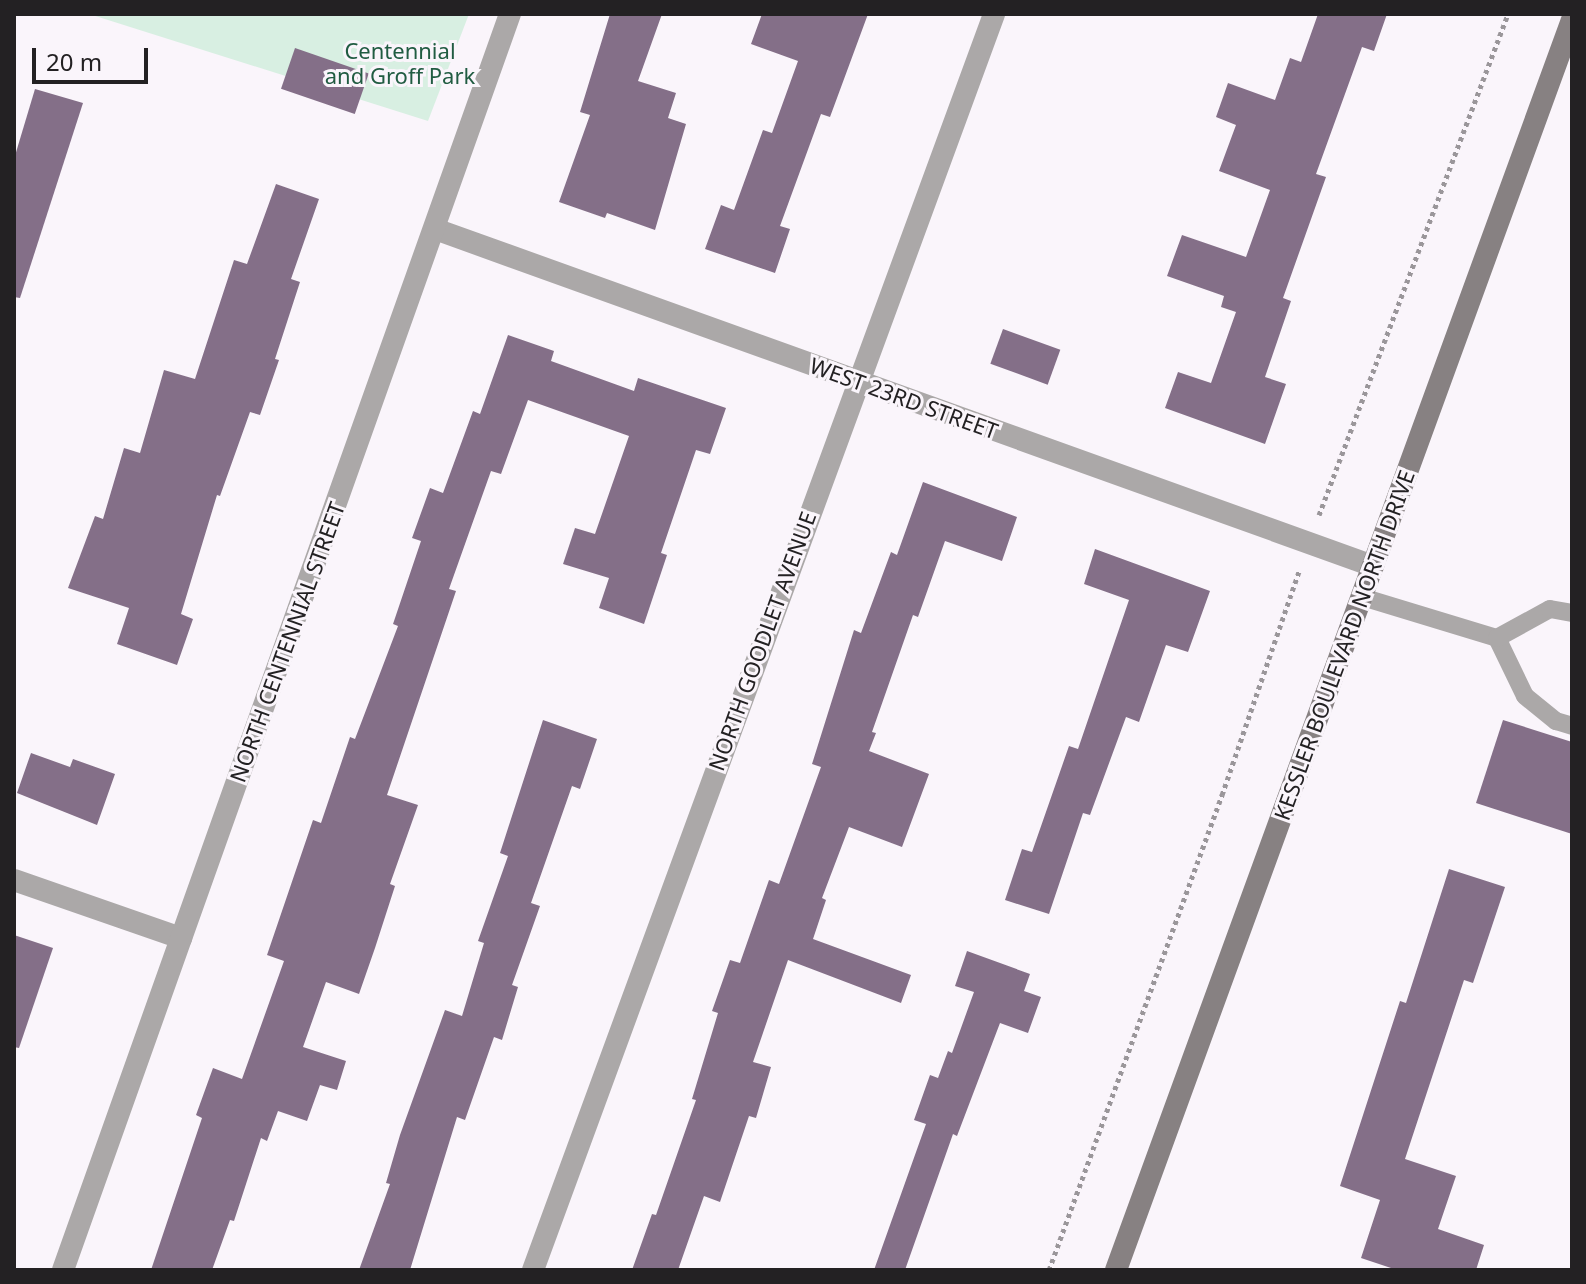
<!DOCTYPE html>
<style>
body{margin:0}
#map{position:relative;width:1586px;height:1284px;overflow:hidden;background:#faf5fb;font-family:"Noto Sans",sans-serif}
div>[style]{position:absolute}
.green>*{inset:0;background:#d8efe2}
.building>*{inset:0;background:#846f88;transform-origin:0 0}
.path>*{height:5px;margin-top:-2.5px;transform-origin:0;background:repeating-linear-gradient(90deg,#9a969a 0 4px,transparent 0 8px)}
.service>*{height:18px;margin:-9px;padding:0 9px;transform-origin:9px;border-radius:9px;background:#aba8a8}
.minor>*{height:22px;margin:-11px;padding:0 11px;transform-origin:11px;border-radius:11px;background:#aba8a8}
.secondary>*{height:22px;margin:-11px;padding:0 11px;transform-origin:11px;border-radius:11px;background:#878182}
span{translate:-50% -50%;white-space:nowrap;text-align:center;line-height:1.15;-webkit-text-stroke:6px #faf5fb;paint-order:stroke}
.park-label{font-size:22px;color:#215c42}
.street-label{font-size:22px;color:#232123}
.frame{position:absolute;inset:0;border:16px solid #232123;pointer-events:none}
.scale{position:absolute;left:32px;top:48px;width:116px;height:36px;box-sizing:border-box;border:4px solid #232123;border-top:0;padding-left:10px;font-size:24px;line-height:28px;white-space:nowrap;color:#232123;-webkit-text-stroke:6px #faf5fb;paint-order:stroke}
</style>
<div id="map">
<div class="green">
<div style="clip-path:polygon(89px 14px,469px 14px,428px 121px)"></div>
</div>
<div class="building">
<div style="clip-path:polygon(610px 14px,662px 14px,638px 81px,676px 93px,668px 118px,686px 124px,655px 230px,607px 213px,605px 218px,559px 202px,590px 115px,580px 112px)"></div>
<div style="clip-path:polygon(762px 14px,868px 14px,830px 117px,821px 114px,780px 226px,790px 229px,775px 273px,705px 249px,721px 205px,734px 210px,763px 130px,772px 133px,798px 61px,751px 44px)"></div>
<div style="clip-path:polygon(1318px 14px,1387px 14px,1374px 51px,1362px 47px,1316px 174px,1326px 177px,1283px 298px,1291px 301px,1265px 377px,1286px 384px,1265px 444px,1165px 408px,1178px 372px,1211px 383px,1236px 312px,1221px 307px,1224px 296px,1167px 276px,1182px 235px,1246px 257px,1270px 190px,1219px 171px,1236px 125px,1216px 117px,1228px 83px,1275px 100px,1290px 58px,1301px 62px)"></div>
<div style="left:295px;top:48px;width:78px;height:43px;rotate:19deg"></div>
<div style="clip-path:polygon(35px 89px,83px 103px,20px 298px,14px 297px,14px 159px)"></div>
<div style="clip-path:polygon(276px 184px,319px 199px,291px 279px,300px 282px,275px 359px,279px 360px,260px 415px,250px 412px,220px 496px,217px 495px,181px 614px,193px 619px,177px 665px,117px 644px,129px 608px,68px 588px,95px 516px,103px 519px,124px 448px,140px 453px,164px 370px,195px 379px,234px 260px,247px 264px)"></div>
<div style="left:1003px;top:329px;width:61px;height:37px;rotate:20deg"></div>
<div style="clip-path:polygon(508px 335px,554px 351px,551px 361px,634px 391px,638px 378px,726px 408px,710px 454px,696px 450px,661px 553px,667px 555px,644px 624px,599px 608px,609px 578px,563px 564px,575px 528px,595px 534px,629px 436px,528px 400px,501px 474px,491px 471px,449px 589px,456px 591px,387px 795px,418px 805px,390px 884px,395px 886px,375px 948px,359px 994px,326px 982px,303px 1047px,346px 1061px,337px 1090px,320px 1085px,307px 1121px,278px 1111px,267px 1141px,261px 1138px,234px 1221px,230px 1220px,212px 1270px,151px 1270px,202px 1118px,196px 1115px,213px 1068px,242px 1079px,284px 961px,267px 955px,313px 820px,321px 823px,350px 737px,355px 739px,398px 626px,393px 624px,421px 541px,412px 538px,430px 488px,443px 493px,473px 411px,480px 414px)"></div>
<div style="clip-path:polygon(923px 482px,1017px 517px,1002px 561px,945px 541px,918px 617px,913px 615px,872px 732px,876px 733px,869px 751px,929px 774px,902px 847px,849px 827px,822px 898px,826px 900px,813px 939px,911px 975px,901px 1003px,788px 960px,753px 1062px,771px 1067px,756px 1118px,749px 1116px,720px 1202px,704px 1196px,678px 1270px,632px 1270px,652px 1214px,656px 1215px,696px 1100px,692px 1099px,718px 1013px,712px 1011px,730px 960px,740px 963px,769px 880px,779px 884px,821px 767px,812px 764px,854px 630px,861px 633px,891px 552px,897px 555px)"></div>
<div style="clip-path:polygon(1095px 549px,1210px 591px,1188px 652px,1166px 645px,1139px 722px,1126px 717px,1090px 815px,1083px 813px,1049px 914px,1005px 900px,1022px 849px,1032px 852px,1069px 746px,1078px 749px,1129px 600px,1084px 584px)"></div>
<div style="clip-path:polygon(543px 720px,597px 739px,580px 789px,572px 786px,531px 903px,540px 906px,512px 985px,518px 987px,502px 1040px,494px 1037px,465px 1120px,457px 1117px,410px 1270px,359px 1270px,390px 1184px,386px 1183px,400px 1135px,445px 1010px,462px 1016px,484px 943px,478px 941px,508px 856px,500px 853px)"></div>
<div style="clip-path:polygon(1503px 720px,1572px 742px,1572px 834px,1476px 803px)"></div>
<div style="clip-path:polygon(31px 753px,70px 767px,73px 759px,115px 774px,97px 825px,17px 793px)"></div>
<div style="clip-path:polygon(1449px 869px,1505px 887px,1473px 983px,1464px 980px,1405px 1159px,1456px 1176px,1438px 1229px,1484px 1245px,1476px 1270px,1397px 1270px,1361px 1258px,1380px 1200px,1340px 1186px,1400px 1001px,1406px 1003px)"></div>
<div style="clip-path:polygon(14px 935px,53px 948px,19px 1048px,14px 1047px)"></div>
<div style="clip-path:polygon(967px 951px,1030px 974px,1024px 991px,1041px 997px,1028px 1033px,1000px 1023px,957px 1136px,953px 1134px,905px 1270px,874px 1270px,926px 1124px,914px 1120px,930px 1075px,938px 1078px,948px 1051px,952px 1053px,974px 992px,955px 986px)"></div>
</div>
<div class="path">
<div style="left:1319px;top:515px;width:535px;rotate:-69.33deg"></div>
<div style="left:1049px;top:1270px;width:506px;rotate:-69.99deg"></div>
<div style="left:1222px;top:795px;width:239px;rotate:-71deg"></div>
</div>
<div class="service">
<div style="left:1362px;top:597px;width:141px;rotate:16.9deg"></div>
<div style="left:1497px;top:638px;width:64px;rotate:64.2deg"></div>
<div style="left:1525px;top:696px;width:40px;rotate:39deg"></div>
<div style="left:1556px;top:721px;width:17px;rotate:17deg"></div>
<div style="left:1497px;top:638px;width:60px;rotate:-28.7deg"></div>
<div style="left:1550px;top:609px;width:22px;rotate:10deg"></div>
</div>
<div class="minor">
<div style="left:435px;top:229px;width:997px;rotate:19.76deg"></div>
<div style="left:14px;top:880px;width:177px;rotate:19.2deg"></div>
<div style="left:63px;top:1270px;width:1333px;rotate:-70.41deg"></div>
<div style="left:533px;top:1270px;width:1338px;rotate:-69.84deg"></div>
</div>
<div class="secondary">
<div style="left:1116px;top:1270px;width:1331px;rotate:-69.96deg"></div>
</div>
<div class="park-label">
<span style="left:400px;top:63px">Centennial<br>and Groff Park</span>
</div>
<div class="street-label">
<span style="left:904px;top:398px;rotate:20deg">WEST 23RD STREET</span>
<span style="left:762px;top:641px;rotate:-70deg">NORTH GOODLET AVENUE</span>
<span style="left:287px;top:642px;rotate:-70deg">NORTH CENTENNIAL STREET</span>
<span style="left:1344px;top:645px;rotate:-70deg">KESSLER BOULEVARD NORTH DRIVE</span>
</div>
<div class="frame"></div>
<div class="scale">20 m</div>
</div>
